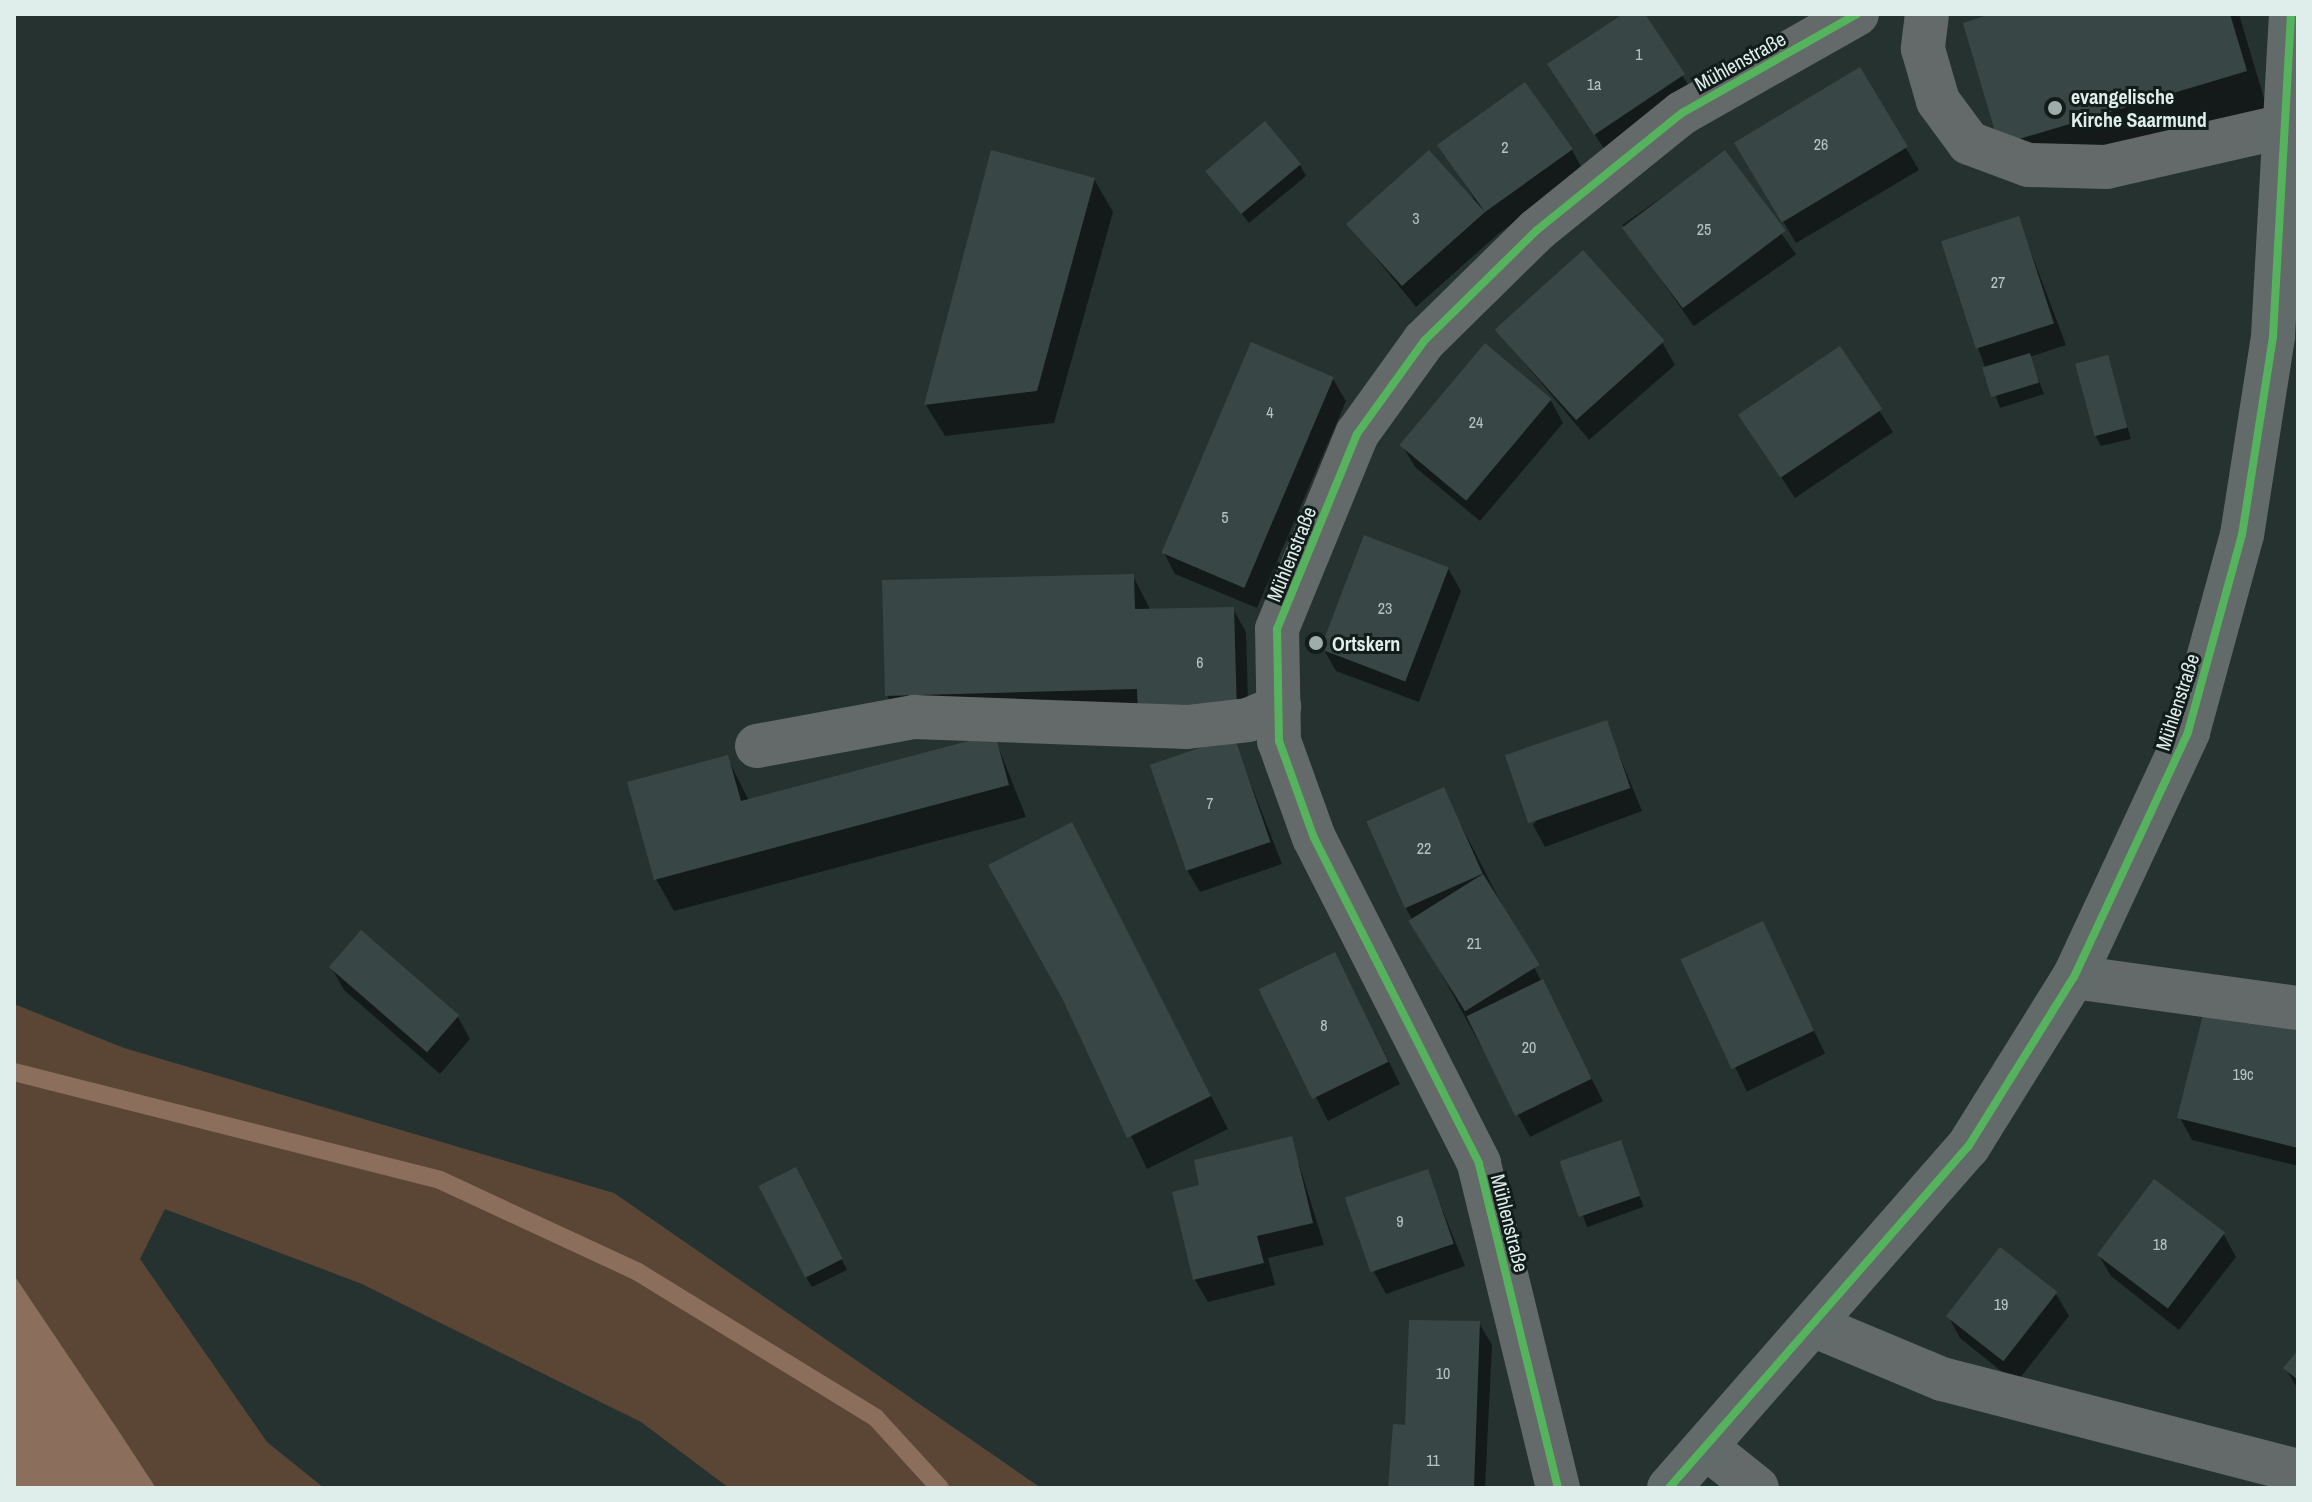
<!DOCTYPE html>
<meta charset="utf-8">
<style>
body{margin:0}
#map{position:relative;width:2312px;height:1502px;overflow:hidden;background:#263230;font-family:"Archivo Narrow",sans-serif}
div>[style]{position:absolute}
.green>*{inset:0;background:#5b4636}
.water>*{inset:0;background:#8b6f5c}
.shadow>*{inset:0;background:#0007;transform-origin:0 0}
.stream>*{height:18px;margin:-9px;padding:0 9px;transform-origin:9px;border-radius:9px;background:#8b6f5c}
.building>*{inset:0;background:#384745;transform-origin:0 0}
.minor>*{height:44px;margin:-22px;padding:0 22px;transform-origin:22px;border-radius:22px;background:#646a69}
.major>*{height:44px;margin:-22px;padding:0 22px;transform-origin:22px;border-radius:22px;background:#626b6a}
.cycleway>*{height:8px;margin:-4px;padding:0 4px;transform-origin:4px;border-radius:4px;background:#56b35d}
.dots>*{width:22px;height:22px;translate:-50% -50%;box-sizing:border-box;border:4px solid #121d1b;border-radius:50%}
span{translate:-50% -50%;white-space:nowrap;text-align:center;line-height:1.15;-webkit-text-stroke:6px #121d1b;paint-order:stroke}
.number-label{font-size:16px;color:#b5c4c2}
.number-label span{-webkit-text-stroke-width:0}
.street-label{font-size:20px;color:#dfedeb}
.poi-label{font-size:20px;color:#dfedeb;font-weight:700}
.left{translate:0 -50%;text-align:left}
.frame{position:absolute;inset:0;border:16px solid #dfedeb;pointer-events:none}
</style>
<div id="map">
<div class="green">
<div style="clip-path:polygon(14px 1004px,124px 1048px,614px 1193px,1041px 1488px,729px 1488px,641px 1422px,362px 1284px,165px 1209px,140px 1259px,267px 1442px,324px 1488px,156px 1488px,14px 1275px)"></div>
</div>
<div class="water">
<div style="clip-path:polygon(14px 1275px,118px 1430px,156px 1488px,14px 1488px)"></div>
</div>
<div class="shadow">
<div style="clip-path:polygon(1627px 14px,1643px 14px,1696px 97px,1609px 156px,1563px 87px)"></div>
<div style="clip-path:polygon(1998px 14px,2239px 14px,2268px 112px,2024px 184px)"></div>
<div style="clip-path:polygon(1736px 143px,1906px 148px,1919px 170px,1796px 243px)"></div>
<div style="clip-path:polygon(1440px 146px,1572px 150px,1584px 172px,1498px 234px,1416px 307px,1349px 225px,1474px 198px)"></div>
<div style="clip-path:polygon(993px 152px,1094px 179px,1113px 212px,1054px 423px,945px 436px,926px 405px)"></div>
<div style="left:1725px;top:153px;width:124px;height:125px;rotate:55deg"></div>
<div style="clip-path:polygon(1300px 165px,1306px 176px,1249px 223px,1208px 172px)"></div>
<div style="clip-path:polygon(2018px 218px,2066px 345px,2030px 357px,2044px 394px,2000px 408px,1978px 348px)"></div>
<div style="clip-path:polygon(1497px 330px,1662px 342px,1675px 365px,1589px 440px)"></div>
<div style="clip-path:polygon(1839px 348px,1893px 432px,1795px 498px,1754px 436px)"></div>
<div style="clip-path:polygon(2107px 357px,2131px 439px,2101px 446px,2095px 435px)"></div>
<div style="clip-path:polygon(1333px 379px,1346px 401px,1257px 608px,1175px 574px,1163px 551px)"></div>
<div style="clip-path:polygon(1550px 399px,1563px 423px,1480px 521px,1415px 467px,1402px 445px)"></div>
<div style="clip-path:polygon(1448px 568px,1461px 591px,1419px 702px,1336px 671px,1323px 648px)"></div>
<div style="clip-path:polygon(1133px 576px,1151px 611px,1233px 609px,1246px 632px,1249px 734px,905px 727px,887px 695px)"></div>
<div style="clip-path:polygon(1606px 723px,1642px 811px,1545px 847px,1533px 825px)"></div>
<div style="clip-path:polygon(994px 736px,1026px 817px,674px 911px,656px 879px,727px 757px,749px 801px)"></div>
<div style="clip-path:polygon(1233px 738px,1282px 864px,1200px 892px,1187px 870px)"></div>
<div style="clip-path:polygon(1443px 790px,1603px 1101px,1530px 1137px,1406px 908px)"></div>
<div style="clip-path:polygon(1071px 824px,1228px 1129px,1147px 1169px,1065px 999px)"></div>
<div style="left:1762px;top:924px;width:144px;height:87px;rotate:64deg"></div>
<div style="clip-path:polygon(331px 967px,458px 1017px,470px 1039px,440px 1074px,344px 990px)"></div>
<div style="clip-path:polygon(1347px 977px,1400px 1084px,1328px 1121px,1262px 990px)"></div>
<div style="clip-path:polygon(2298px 1031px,2298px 1166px,2192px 1140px,2180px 1118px)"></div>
<div style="clip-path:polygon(1291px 1138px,1324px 1245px,1268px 1258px,1275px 1285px,1208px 1302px,1195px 1280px,1202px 1186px)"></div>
<div style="left:1620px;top:1142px;width:69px;height:60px;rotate:70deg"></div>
<div style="clip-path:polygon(1427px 1171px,1465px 1266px,1386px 1294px,1374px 1272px)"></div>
<div style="clip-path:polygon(802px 1181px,847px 1270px,812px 1287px,806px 1277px)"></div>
<div style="clip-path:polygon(2224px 1235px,2236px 1257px,2179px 1330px,2111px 1276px,2098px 1254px)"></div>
<div style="clip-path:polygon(2000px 1250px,2056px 1294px,2069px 1316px,2016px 1383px,1960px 1338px,1948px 1316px)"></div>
<div style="clip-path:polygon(1479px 1323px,1492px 1345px,1485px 1488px,1390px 1488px,1407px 1427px)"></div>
<div style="clip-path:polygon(2298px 1353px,2298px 1390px,2286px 1369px)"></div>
</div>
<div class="stream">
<div style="left:14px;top:1072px;width:439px;rotate:14.2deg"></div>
<div style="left:440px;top:1180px;width:218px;rotate:24.9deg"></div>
<div style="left:638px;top:1272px;width:279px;rotate:31.5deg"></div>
<div style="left:876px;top:1418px;width:95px;rotate:47.6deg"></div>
</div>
<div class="building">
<div style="clip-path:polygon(1623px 14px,1645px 14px,1685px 74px,1594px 135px,1547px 64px)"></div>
<div style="clip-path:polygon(1991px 14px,2230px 14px,2247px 71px,1999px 145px,1963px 23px)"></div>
<div style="left:1860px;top:67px;width:93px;height:147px;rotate:59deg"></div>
<div style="clip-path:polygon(1525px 82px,1573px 149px,1485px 212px,1402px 286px,1346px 224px,1429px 150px,1485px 212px,1437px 145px)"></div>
<div style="left:1265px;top:121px;width:56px;height:78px;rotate:50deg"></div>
<div style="clip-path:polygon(991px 150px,1095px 178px,1037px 391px,924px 405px)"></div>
<div style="left:1725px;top:150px;width:101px;height:129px;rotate:53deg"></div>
<div style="left:2019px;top:216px;width:113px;height:82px;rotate:72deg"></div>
<div style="left:1583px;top:250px;width:122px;height:119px;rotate:48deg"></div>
<div style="left:1251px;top:342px;width:90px;height:229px;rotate:23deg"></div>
<div style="left:1485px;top:343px;width:87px;height:133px;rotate:40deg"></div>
<div style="left:1840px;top:346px;width:76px;height:123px;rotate:56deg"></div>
<div style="left:2030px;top:353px;width:31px;height:50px;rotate:73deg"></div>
<div style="left:2108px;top:355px;width:75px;height:34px;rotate:75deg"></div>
<div style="left:1364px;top:535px;width:91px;height:122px;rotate:21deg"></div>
<div style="clip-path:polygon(1134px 574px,1135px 609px,1234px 607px,1237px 713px,1138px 715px,1137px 689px,885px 696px,882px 580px)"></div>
<div style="left:1607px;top:720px;width:72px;height:108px;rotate:71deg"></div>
<div style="clip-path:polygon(995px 734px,1009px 785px,654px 880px,627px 782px,728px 755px,741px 801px)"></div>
<div style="left:1234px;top:736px;width:112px;height:89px;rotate:71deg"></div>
<div style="left:1444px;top:787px;width:95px;height:85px;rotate:66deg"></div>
<div style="clip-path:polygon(1072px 822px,1211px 1096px,1127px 1138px,1063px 1000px,988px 865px)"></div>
<div style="left:1483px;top:874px;width:107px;height:88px;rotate:58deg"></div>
<div style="left:1763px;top:921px;width:121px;height:91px;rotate:65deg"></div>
<div style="left:361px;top:930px;width:130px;height:49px;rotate:41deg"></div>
<div style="left:1335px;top:952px;width:122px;height:85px;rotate:64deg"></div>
<div style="left:1543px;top:979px;width:111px;height:85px;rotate:64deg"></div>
<div style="clip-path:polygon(2205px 1007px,2298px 1029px,2298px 1148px,2177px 1118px)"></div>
<div style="clip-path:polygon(1292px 1136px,1313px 1223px,1257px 1236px,1264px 1263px,1193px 1280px,1172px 1192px,1199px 1185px,1194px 1160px)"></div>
<div style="left:1621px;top:1140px;width:59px;height:65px;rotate:71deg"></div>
<div style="left:796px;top:1167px;width:103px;height:42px;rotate:63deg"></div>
<div style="left:1428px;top:1169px;width:79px;height:88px;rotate:71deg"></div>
<div style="left:2154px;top:1179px;width:89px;height:95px;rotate:37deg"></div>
<div style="left:2000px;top:1247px;width:73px;height:88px;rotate:38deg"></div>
<div style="clip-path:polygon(1409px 1320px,1480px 1321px,1474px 1488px,1388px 1488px,1393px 1424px,1405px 1425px)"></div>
<div style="clip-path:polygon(2298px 1350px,2298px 1380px,2283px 1368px)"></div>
</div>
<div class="minor">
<div style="left:1927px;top:14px;width:35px;rotate:97deg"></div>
<div style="left:1923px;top:49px;width:54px;rotate:73.9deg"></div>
<div style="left:1938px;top:101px;width:52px;rotate:53.6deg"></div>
<div style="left:1969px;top:143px;width:63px;rotate:20.4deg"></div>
<div style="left:2028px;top:165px;width:78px;rotate:1.5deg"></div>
<div style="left:2106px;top:167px;width:188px;rotate:-12.9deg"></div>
<div style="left:757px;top:746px;width:160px;rotate:-10.5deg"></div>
<div style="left:914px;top:717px;width:273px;rotate:2.1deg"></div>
<div style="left:1187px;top:727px;width:61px;rotate:-6.5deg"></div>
<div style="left:1248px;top:720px;width:34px;rotate:-23deg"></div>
<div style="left:2074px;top:977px;width:226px;rotate:7.9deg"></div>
<div style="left:1815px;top:1326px;width:138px;rotate:22.7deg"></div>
<div style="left:1942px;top:1379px;width:368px;rotate:14.5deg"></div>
<div style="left:1707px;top:1448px;width:64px;rotate:38.7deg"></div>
<div style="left:1558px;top:1488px;width:334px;rotate:-103.7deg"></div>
<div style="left:1479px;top:1163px;width:364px;rotate:-116.9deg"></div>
<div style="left:1314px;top:838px;width:103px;rotate:-109.8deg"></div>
<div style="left:1279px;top:741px;width:112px;rotate:-91deg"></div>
<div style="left:1277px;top:629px;width:211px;rotate:-67.7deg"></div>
<div style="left:1357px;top:434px;width:115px;rotate:-54.2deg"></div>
<div style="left:1424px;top:341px;width:158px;rotate:-44.5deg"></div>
<div style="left:1537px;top:230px;width:186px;rotate:-38.9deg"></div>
<div style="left:1682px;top:113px;width:201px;rotate:-29.5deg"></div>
</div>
<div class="major">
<div style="left:1669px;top:1488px;width:454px;rotate:-48.8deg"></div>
<div style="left:1968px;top:1147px;width:200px;rotate:-58.1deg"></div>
<div style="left:2074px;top:977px;width:270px;rotate:-65deg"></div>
<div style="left:2188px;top:732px;width:204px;rotate:-74.7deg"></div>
<div style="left:2242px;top:535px;width:201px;rotate:-81.1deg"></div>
<div style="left:2273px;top:336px;width:323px;rotate:-86.8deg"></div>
</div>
<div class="cycleway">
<div style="left:1558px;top:1488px;width:334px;rotate:-103.7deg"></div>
<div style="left:1479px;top:1163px;width:364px;rotate:-116.9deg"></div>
<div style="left:1314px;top:838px;width:103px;rotate:-109.8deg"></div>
<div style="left:1279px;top:741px;width:112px;rotate:-91deg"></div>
<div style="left:1277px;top:629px;width:211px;rotate:-67.7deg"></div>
<div style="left:1357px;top:434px;width:115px;rotate:-54.2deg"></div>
<div style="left:1424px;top:341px;width:158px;rotate:-44.5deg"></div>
<div style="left:1537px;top:230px;width:186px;rotate:-38.9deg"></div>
<div style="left:1682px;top:113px;width:201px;rotate:-29.5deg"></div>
<div style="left:1669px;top:1488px;width:454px;rotate:-48.8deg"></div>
<div style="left:1968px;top:1147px;width:200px;rotate:-58.1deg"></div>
<div style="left:2074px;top:977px;width:270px;rotate:-65deg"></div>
<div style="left:2188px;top:732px;width:204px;rotate:-74.7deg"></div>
<div style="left:2242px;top:535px;width:201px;rotate:-81.1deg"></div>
<div style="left:2273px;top:336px;width:323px;rotate:-86.8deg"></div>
</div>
<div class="dots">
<div style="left:2055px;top:108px;background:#9eacaa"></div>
<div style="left:1316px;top:643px;background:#9eacaa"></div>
</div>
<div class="number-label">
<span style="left:1639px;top:54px">1</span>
<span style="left:1594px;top:84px">1a</span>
<span style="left:1821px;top:144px">26</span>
<span style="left:1505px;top:147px">2</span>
<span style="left:1416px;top:218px">3</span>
<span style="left:1704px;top:229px">25</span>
<span style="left:1998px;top:282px">27</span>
<span style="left:1270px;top:412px">4</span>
<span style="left:1476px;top:422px">24</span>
<span style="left:1225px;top:517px">5</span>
<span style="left:1385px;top:608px">23</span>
<span style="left:1200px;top:662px">6</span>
<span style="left:1210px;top:803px">7</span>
<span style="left:1424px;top:848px">22</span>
<span style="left:1474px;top:943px">21</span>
<span style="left:1324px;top:1025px">8</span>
<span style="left:1529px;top:1047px">20</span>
<span style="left:2243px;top:1074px">19c</span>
<span style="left:1400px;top:1221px">9</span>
<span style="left:2160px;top:1244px">18</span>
<span style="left:2001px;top:1304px">19</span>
<span style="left:1443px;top:1373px">10</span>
<span style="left:1433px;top:1460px">11</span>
</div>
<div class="street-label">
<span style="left:1740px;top:61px;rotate:-29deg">Mühlenstraße</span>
<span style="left:1291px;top:554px;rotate:-68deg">Mühlenstraße</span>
<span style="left:2177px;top:702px;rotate:-72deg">Mühlenstraße</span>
<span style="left:1510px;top:1223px;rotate:76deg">Mühlenstraße</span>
</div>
<div class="poi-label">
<span class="left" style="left:2071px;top:108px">evangelische<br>Kirche Saarmund</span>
<span class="left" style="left:1332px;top:643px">Ortskern</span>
</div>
<div class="frame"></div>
</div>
